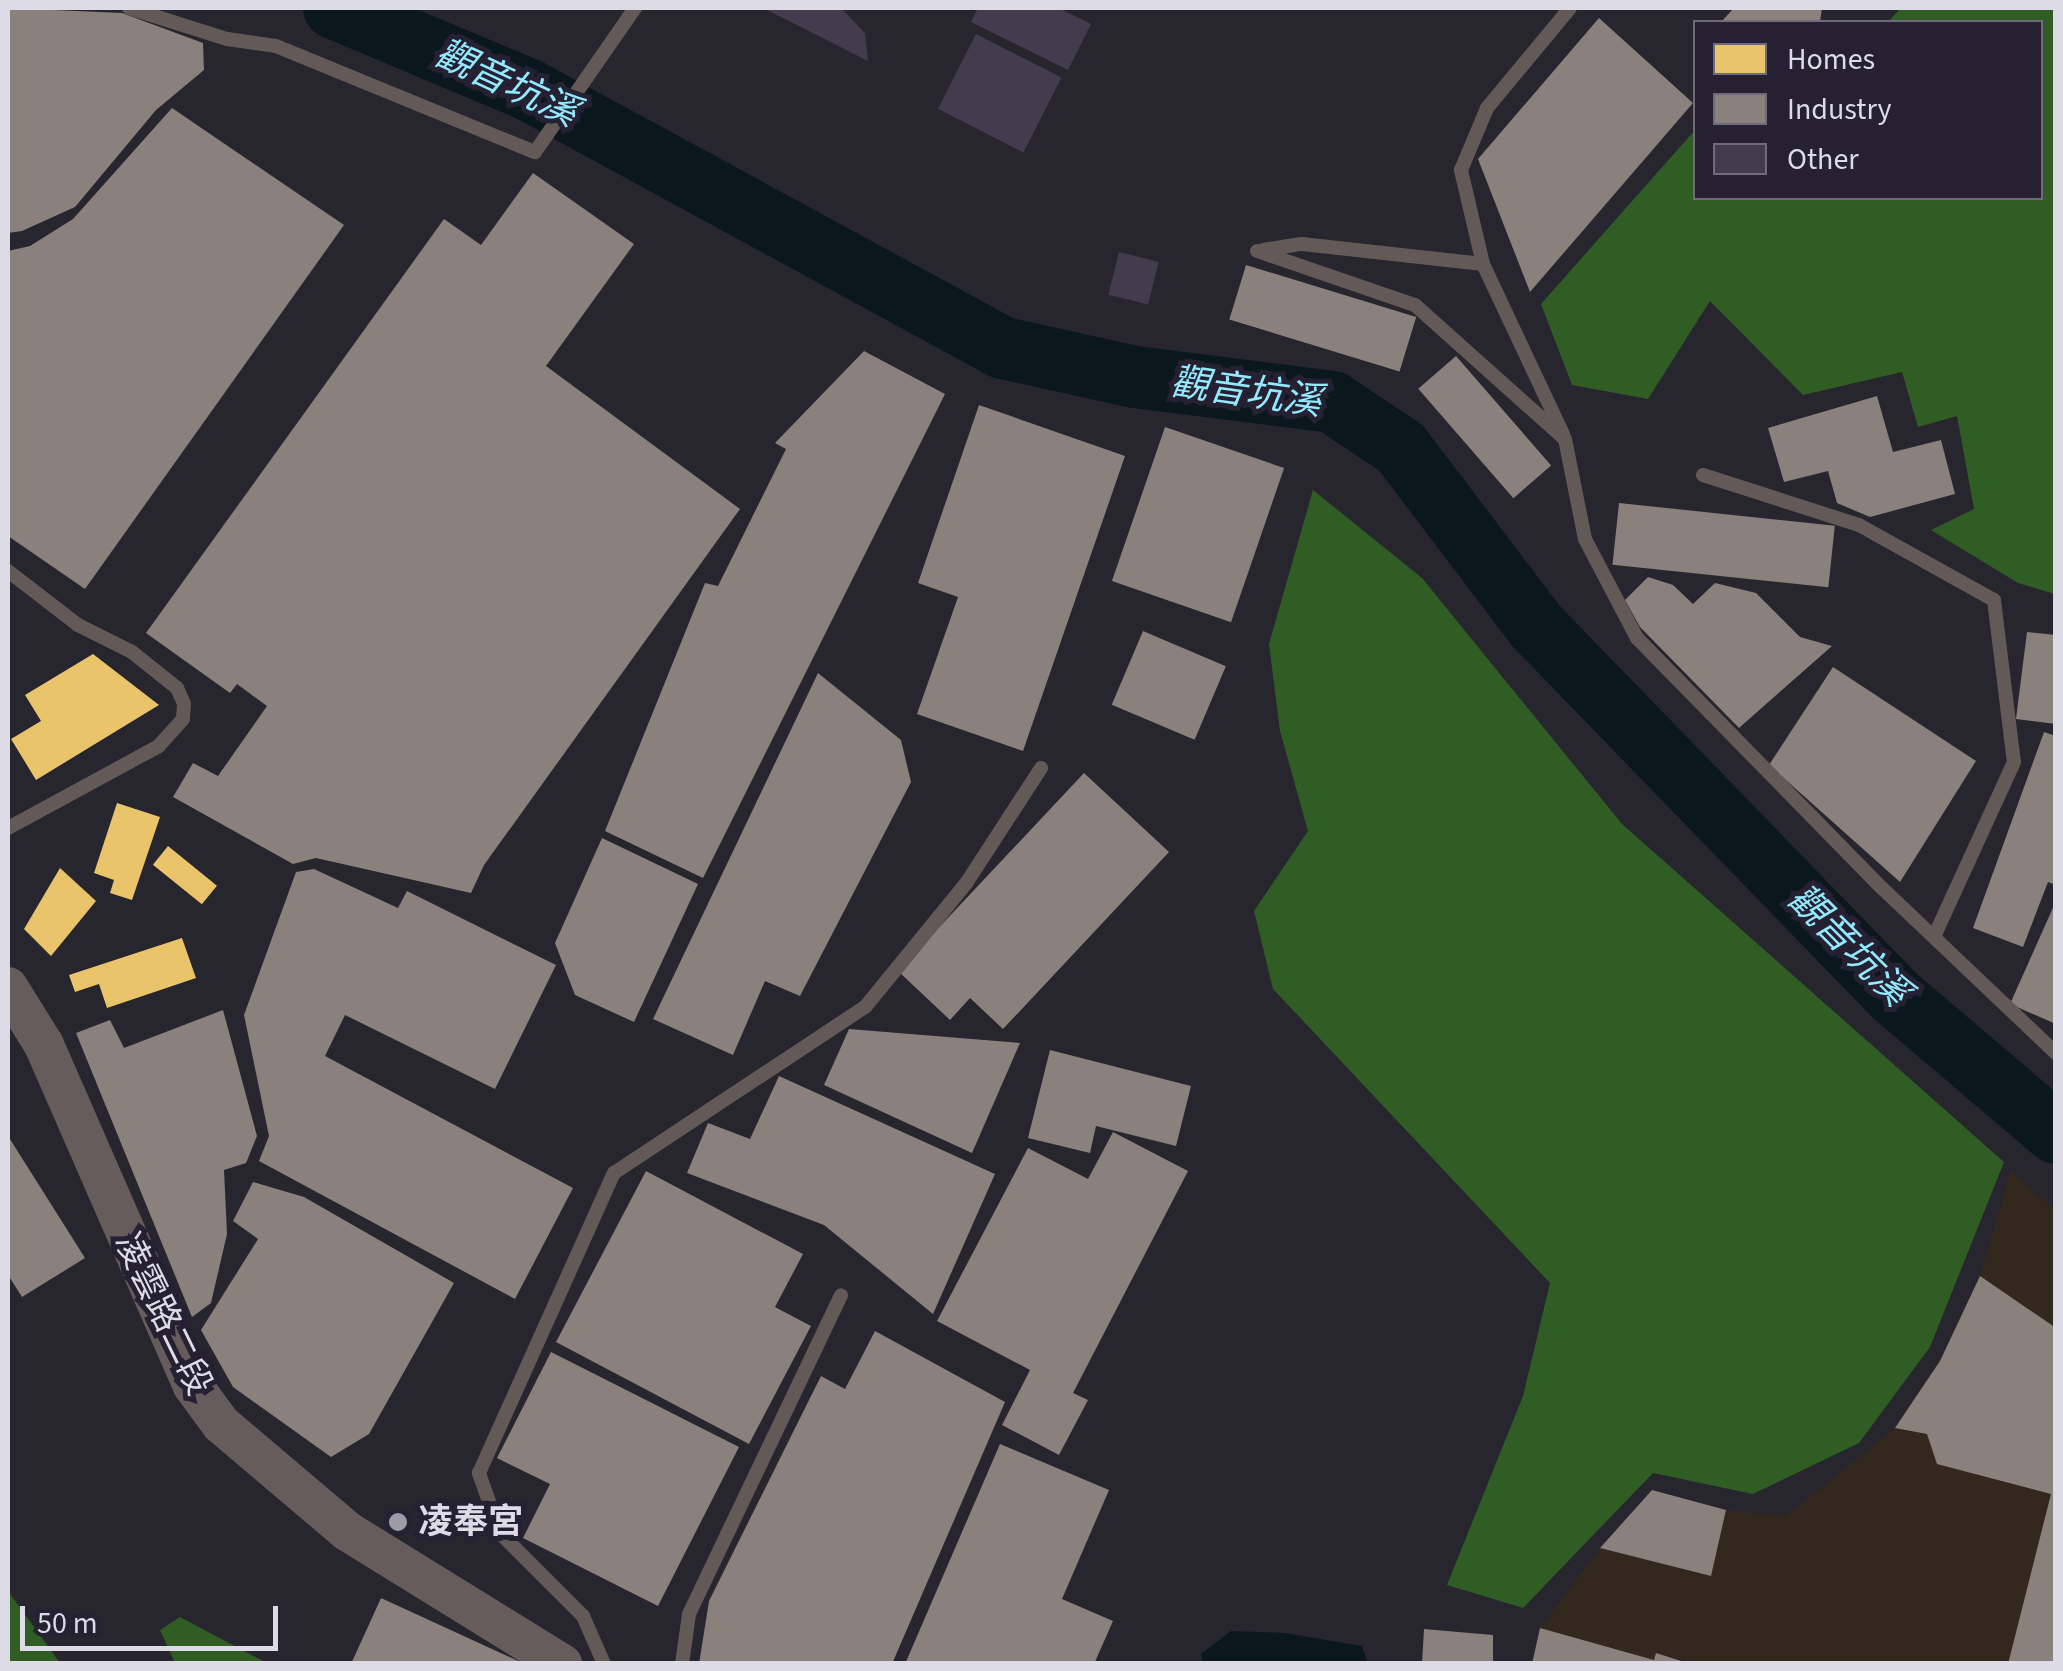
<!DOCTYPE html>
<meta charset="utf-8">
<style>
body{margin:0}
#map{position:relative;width:2063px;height:1671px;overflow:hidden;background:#27252e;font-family:"Source Sans 3","Noto Sans TC",sans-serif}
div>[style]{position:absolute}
.industrial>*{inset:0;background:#33281e}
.forest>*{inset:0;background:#2f5d24}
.water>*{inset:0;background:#0a181d}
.homes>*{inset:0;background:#e9c46a;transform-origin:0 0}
.industry>*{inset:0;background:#8a817c;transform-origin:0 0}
.river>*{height:62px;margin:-31px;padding:0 31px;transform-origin:31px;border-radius:31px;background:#0a181d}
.building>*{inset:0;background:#423c4e;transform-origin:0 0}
.lane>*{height:14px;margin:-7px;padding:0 7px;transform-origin:7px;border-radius:7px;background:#635a58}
.secondary>*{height:40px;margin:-20px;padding:0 20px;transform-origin:20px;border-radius:20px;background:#675c5c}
.dots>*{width:28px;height:28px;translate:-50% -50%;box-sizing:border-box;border:5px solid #252132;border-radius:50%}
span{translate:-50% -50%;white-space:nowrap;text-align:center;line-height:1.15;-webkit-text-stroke:10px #252132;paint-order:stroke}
.street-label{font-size:35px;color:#dddbe6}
.poi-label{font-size:35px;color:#dddbe6;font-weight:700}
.left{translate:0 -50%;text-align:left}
.water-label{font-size:38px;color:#93e9fd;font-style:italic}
.frame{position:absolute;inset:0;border:10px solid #dddbe6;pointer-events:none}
.legend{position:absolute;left:1693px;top:20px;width:350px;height:180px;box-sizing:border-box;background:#252132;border:2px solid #6f6b7a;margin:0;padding:12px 18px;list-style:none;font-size:30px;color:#dddbe6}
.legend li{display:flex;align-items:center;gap:20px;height:50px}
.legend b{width:50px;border:2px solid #6f6b7a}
.scale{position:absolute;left:20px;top:1606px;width:258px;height:45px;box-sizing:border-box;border:5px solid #dddbe6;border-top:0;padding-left:12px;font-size:30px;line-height:35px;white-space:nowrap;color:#dddbe6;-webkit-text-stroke:8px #252132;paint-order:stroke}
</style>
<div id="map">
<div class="industrial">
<div style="clip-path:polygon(2011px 1171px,2055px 1210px,2055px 1663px,1695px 1663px,1657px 1653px,1654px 1660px,1540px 1628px,1600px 1548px,1710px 1576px,1726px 1510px,1786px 1516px,1895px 1428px,1940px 1361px,1980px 1276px)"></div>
</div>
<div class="forest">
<div style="clip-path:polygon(1901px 8px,2055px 8px,2055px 594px,2018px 583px,1931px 530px,1974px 509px,1957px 416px,1918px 427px,1902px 372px,1803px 395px,1710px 301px,1648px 399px,1572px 385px,1541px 304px,1695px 130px,1696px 198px,2040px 198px,2040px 22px,1888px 22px)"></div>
<div style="clip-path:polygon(1313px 490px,1422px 578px,1622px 824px,2004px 1162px,1930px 1347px,1859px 1443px,1753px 1494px,1653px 1473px,1523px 1608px,1447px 1585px,1523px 1396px,1550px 1283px,1273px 989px,1254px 911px,1308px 831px,1280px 731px,1269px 644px)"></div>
<div style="clip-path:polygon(8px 1591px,60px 1663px,8px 1663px)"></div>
<div style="clip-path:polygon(180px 1617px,267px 1663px,175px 1663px,160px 1630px)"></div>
</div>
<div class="water">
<div style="clip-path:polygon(1231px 1631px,1285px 1633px,1362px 1646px,1368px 1663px,1203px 1663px,1201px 1654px)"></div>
</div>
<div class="homes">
<div style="clip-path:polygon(93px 654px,159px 705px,36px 780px,11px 739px,41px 721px,25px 695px)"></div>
<div style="clip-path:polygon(117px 803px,160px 817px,132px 900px,110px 893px,114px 880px,94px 873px)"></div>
<div style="left:168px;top:846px;width:63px;height:24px;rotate:39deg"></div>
<div style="clip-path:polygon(60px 868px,96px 901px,51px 956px,24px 929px)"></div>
<div style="clip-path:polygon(182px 938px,196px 978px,107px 1008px,99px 984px,75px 992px,69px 975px)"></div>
</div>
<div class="industry">
<div style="clip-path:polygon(8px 8px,122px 13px,203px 43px,204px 70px,156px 110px,75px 207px,22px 231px,8px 233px)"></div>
<div style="clip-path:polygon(1734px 8px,1822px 8px,1820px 22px,1721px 22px)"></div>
<div style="clip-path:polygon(1599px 18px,1693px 103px,1530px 292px,1478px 159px)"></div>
<div style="clip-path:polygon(172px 108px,344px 225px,85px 589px,8px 536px,8px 251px,30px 246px,73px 219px)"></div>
<div style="clip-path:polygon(533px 173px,634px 244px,546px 366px,740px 509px,484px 865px,471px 893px,316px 858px,293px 864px,173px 797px,193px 763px,218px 776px,267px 706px,237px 684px,230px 693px,146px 633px,444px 219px,481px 245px)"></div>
<div style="left:1246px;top:265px;width:178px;height:57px;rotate:17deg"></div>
<div style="clip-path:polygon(864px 351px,945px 394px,703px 878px,605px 831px,705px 583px,718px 586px,786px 449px,775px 443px)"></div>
<div style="left:1456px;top:356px;width:145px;height:50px;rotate:49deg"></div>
<div style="clip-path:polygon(1877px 396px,1893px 452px,1941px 440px,1955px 494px,1870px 517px,1837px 503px,1828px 471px,1784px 482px,1768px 428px)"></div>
<div style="clip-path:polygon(979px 405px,1125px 456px,1023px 751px,917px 714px,958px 597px,918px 583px)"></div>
<div style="left:1165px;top:427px;width:126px;height:163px;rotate:19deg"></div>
<div style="left:1619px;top:503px;width:217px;height:62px;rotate:6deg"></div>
<div style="clip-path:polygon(1648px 577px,1673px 585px,1693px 604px,1715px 583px,1756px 593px,1800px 637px,1832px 646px,1739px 728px,1640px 627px,1625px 600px)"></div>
<div style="left:1143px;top:631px;width:90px;height:80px;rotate:23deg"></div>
<div style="clip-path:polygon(2027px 632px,2056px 635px,2056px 724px,2016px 719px)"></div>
<div style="clip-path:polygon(1833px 667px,1976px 761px,1900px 882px,1769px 765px)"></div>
<div style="clip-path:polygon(818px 673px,901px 740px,911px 782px,800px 996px,765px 981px,733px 1055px,653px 1019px)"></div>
<div style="clip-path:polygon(2044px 732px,2056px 736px,2056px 885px,2048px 882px,2023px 947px,1973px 928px)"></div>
<div style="clip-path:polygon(1084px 773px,1169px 852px,1003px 1029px,970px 998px,950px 1020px,898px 971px)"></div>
<div style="clip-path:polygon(602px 838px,698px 884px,634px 1022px,575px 995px,555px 943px)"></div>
<div style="clip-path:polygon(314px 869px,398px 908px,407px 891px,556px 965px,495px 1089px,345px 1015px,325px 1056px,573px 1188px,515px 1299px,259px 1161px,269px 1136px,244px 1015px,296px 872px)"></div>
<div style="clip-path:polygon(2056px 901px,2056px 1024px,2010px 1004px)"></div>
<div style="clip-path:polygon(223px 1010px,257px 1136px,246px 1163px,224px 1170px,227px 1234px,211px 1303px,192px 1317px,76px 1033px,110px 1020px,124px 1048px)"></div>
<div style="clip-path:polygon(849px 1029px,1020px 1043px,972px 1153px,824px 1085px)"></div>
<div style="clip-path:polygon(1050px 1050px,1191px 1086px,1176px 1146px,1096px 1126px,1090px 1153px,1028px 1138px)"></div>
<div style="clip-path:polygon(779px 1076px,995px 1174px,933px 1314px,824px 1225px,687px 1173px,708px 1123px,750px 1139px)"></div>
<div style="clip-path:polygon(1113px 1132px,1188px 1171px,1073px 1393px,1088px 1400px,1059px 1455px,1002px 1425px,1030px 1370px,937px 1321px,1028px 1148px,1088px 1179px)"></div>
<div style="clip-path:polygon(8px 1136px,85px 1258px,22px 1297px,8px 1275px)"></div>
<div style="clip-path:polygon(646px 1171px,803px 1254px,775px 1307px,811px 1326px,749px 1444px,556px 1342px)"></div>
<div style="clip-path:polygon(253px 1182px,304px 1197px,454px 1283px,369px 1434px,331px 1457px,233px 1387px,201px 1330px,258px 1239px,233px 1221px)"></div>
<div style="clip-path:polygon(1980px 1276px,2056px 1328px,2056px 1664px,2008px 1664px,2051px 1494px,1937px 1464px,1927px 1434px,1895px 1428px,1940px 1361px)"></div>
<div style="clip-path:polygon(875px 1331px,1005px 1402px,892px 1664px,699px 1664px,709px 1601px,821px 1376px,845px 1389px)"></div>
<div style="clip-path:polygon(551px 1352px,739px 1447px,658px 1606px,523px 1538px,550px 1484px,497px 1458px)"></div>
<div style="clip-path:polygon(1000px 1444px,1109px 1490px,1062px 1599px,1113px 1621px,1094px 1664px,905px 1664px)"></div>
<div style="clip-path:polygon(1652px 1490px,1726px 1510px,1711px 1576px,1600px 1548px)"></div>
<div style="clip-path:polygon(381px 1598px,525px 1664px,351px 1664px)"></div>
<div style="clip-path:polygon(1540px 1628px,1654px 1660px,1656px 1653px,1691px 1664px,1532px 1664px)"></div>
<div style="clip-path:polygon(1424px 1629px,1493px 1635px,1493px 1664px,1422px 1664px)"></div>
</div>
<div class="river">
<div style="left:334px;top:8px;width:212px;rotate:22.8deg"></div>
<div style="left:529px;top:90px;width:540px;rotate:28.56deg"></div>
<div style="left:1003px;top:348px;width:135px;rotate:12.4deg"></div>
<div style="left:1135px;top:377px;width:199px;rotate:7.2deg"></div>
<div style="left:1332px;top:402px;width:83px;rotate:33.7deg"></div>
<div style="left:1401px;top:448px;width:225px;rotate:52.8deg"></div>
<div style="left:1537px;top:627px;width:514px;rotate:45.87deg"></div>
<div style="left:1895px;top:996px;width:211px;rotate:40.4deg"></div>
</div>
<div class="building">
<div style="clip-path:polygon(763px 8px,841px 8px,865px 33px,868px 61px)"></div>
<div style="clip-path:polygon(978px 8px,1058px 8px,1091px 24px,1068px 70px,971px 22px)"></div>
<div style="left:976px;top:34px;width:96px;height:84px;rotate:27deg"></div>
<div style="left:1119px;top:252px;width:41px;height:44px;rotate:14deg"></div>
</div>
<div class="lane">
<div style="left:129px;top:8px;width:103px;rotate:17.6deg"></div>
<div style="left:227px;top:39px;width:49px;rotate:8.1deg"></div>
<div style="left:276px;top:46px;width:280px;rotate:22.3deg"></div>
<div style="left:535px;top:152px;width:175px;rotate:-55.2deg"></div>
<div style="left:1263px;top:250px;width:39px;rotate:-9deg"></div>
<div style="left:1302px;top:244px;width:182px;rotate:6.3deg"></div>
<div style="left:1483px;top:264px;width:97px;rotate:-103.2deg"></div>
<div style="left:1461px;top:170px;width:67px;rotate:-67.2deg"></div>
<div style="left:1487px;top:108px;width:130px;rotate:-50.3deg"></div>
<div style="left:1257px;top:251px;width:167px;rotate:18.9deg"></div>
<div style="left:1415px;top:305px;width:201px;rotate:41.8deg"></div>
<div style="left:1565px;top:439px;width:102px;rotate:78.7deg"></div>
<div style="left:1585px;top:539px;width:112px;rotate:62.3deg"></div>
<div style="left:1637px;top:638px;width:351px;rotate:45.6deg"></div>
<div style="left:1883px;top:889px;width:238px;rotate:43.5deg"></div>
<div style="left:1483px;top:264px;width:188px;rotate:64.8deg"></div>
<div style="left:1703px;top:475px;width:164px;rotate:17.8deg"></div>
<div style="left:1859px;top:525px;width:154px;rotate:29.1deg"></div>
<div style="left:1994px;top:600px;width:163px;rotate:83deg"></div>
<div style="left:2014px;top:762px;width:192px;rotate:114.6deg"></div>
<div style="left:8px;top:571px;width:88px;rotate:37.6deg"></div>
<div style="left:78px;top:625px;width:60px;rotate:26.6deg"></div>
<div style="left:132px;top:652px;width:58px;rotate:38.7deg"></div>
<div style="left:177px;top:688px;width:17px;rotate:66deg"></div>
<div style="left:184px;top:704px;width:15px;rotate:94deg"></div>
<div style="left:183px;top:719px;width:36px;rotate:132deg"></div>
<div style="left:159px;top:746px;width:172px;rotate:151.5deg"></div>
<div style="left:604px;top:1664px;width:52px;rotate:-113.6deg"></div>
<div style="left:583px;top:1616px;width:117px;rotate:-135deg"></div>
<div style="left:500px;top:1533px;width:64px;rotate:-109.3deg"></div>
<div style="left:479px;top:1473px;width:329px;rotate:-65.8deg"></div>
<div style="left:614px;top:1173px;width:302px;rotate:-33.5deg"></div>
<div style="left:866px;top:1006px;width:160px;rotate:-50.8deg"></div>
<div style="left:967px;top:882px;width:136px;rotate:-57deg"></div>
<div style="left:682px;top:1664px;width:50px;rotate:-82deg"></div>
<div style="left:689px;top:1614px;width:353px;rotate:-64.5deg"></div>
</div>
<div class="secondary">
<div style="left:8px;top:987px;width:68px;rotate:58.2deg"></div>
<div style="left:44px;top:1045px;width:372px;rotate:66.4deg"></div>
<div style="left:193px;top:1386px;width:47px;rotate:53.6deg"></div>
<div style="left:221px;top:1424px;width:165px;rotate:40.3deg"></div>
<div style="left:347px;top:1531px;width:253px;rotate:31.7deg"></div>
</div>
<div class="dots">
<div style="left:398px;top:1522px;background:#9d9ba6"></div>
</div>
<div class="street-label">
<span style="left:163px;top:1314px;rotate:64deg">凌雲路二段</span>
</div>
<div class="poi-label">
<span class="left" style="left:418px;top:1522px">凌奉宮</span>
</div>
<div class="water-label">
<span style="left:506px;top:84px;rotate:25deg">觀音坑溪</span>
<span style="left:1246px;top:393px;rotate:8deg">觀音坑溪</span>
<span style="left:1848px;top:946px;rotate:45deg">觀音坑溪</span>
</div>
<div class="frame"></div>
<ul class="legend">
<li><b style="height:28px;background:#e9c46a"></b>Homes</li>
<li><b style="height:28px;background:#8a817c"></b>Industry</li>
<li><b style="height:28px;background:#423c4e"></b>Other</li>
</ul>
<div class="scale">50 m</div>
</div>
